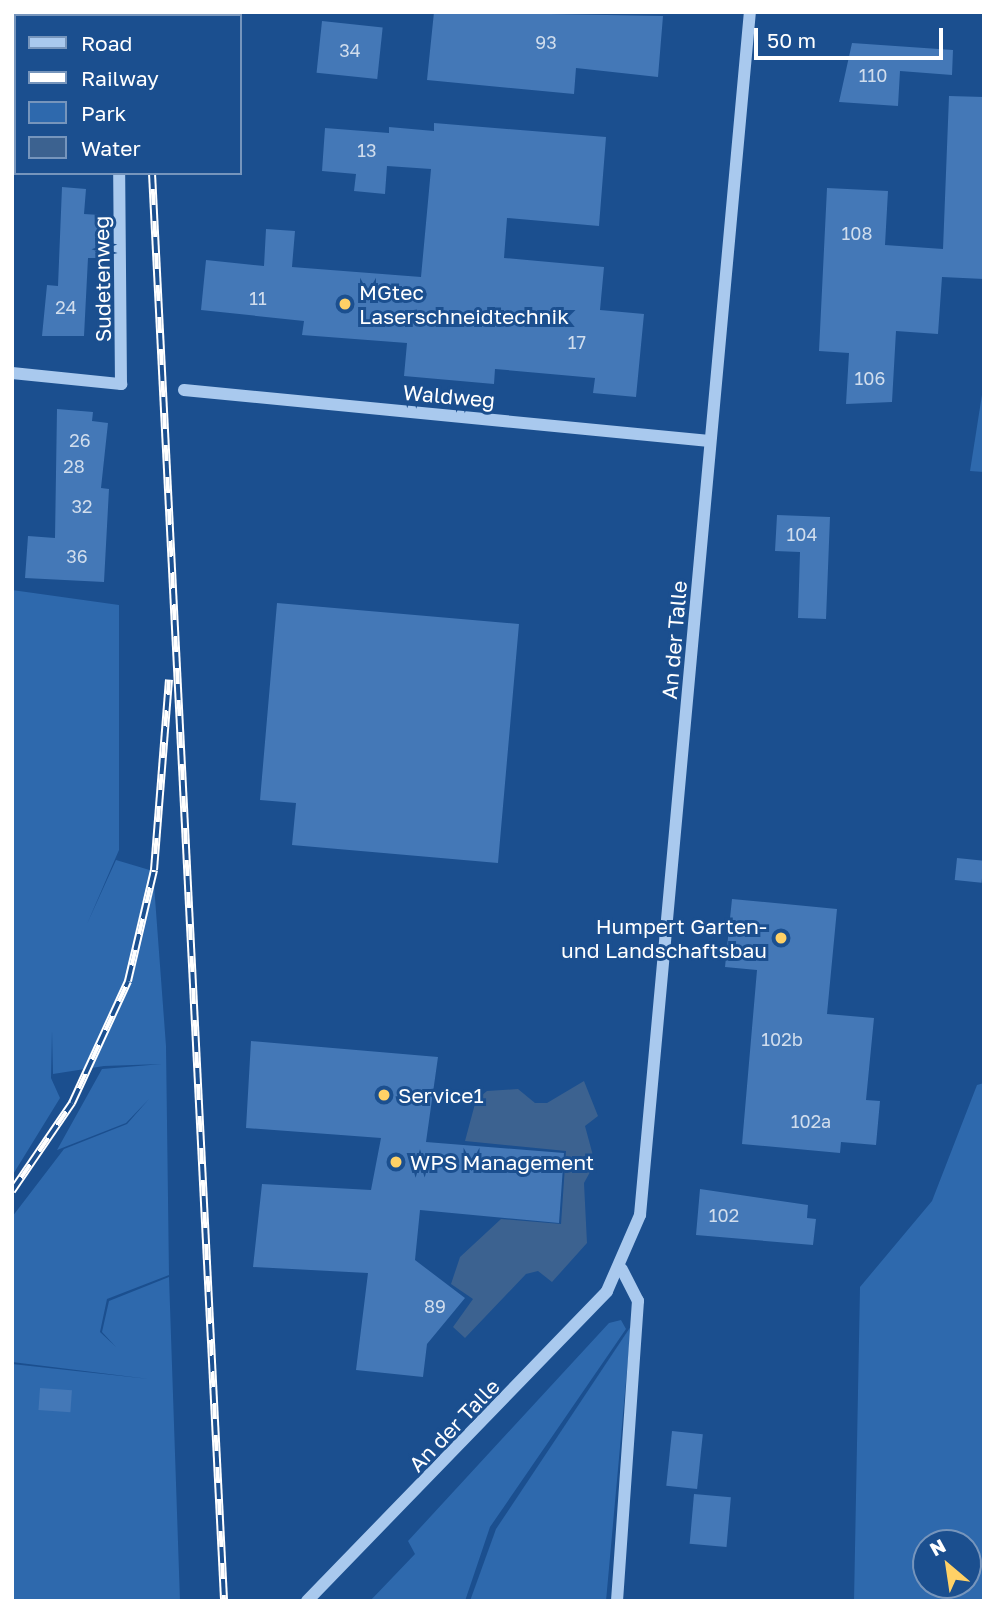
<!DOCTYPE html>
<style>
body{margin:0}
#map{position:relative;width:996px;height:1613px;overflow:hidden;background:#1b4f8f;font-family:"Golos Text",sans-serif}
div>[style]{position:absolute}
.green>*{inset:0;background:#2e69ad}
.water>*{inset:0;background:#3c6290}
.building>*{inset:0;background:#4478b7;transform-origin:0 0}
.minor>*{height:12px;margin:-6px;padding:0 6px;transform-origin:6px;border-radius:6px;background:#a9c9ee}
.rail>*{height:8px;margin-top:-4px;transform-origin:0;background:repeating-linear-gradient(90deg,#1b4f8f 0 16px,#fff 0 32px);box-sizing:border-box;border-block:2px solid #fff}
.dots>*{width:19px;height:19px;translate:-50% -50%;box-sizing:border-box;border:4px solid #1b4f8f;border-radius:50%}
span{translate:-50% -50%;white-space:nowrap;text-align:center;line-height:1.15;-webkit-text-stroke:6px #1b4f8f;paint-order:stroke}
.number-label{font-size:18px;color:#d0dded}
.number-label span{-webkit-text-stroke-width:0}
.street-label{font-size:21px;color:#fff}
.poi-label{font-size:21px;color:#fff}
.left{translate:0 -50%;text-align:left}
.right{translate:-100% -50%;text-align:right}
.frame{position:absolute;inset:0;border:14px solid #fff;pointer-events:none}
.legend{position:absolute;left:14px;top:14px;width:228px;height:161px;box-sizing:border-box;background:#1b4f8f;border:2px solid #7695bc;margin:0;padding:9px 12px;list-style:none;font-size:21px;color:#fff}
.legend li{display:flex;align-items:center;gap:14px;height:35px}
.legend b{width:35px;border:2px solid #7695bc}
.north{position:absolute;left:912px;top:1529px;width:70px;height:70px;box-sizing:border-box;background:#1b4f8f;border:2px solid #7695bc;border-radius:50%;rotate:331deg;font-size:19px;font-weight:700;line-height:28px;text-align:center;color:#fff}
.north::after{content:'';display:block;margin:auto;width:24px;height:32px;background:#ffd166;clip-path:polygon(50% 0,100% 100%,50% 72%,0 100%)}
.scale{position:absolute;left:754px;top:28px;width:189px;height:32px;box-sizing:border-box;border:4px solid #fff;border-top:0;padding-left:9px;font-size:21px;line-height:24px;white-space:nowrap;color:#fff;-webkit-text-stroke:5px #1b4f8f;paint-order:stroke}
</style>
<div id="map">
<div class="green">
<div style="clip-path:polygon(984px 382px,984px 472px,970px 471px)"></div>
<div style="clip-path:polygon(12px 590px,119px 605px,119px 850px,87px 924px,116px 860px,153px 871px,166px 1046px,169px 1275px,107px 1299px,100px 1332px,116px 1347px,102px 1332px,109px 1301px,169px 1277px,180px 1601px,12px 1601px,12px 1364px,149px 1379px,12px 1362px,12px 1217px,64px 1149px,127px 1124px,149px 1099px,126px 1123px,57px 1150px,102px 1069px,162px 1064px,104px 1066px,53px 1074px,52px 1031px,51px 1078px,60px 1098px,12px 1176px)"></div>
<div style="clip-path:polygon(evenodd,984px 1083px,984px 1601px,854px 1601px,860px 1287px,932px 1201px,977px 1085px,984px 1083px,968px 1543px,968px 1585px,926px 1585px,926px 1543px,968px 1543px)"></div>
<div style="clip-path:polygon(621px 1320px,626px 1329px,490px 1527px,465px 1601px,370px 1601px,415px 1554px,408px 1541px,609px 1323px)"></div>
<div style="clip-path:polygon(631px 1326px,606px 1601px,470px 1601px,496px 1529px)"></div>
</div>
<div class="water">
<div style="clip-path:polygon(584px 1081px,598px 1116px,585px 1126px,595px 1163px,584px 1183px,587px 1243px,552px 1282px,538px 1271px,526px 1274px,465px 1338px,453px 1327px,473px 1299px,451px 1284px,460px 1257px,501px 1219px,561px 1224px,566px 1151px,465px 1141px,476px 1100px,487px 1091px,518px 1089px,535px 1103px,547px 1103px)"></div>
</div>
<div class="building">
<div style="clip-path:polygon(434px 12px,663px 16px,658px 77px,576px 68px,574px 94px,427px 80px)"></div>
<div style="left:322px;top:21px;width:61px;height:52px;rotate:6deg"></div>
<div style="clip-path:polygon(852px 43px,953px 50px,952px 75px,900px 71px,898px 106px,839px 102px)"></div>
<div style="clip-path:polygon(949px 96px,984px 97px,984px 279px,942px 277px,938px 334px,896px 331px,892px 402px,846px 404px,849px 353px,819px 351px,827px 188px,888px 191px,885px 245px,943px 249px)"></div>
<div style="clip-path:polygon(434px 123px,606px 137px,599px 226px,507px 218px,504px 258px,604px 267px,600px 310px,644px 314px,636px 397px,593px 393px,595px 378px,495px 369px,494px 384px,404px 376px,407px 343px,302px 335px,304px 321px,201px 310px,206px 260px,264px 266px,266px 229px,295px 231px,292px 267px,421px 277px,431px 169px,387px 166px,385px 194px,354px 191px,356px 174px,322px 171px,325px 128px,389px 133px,389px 127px,434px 131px)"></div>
<div style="clip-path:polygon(62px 187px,86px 189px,84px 214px,100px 215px,96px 258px,88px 258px,84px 336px,42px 336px,47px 285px,58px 286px)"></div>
<div style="clip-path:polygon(57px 409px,93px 412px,92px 421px,108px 423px,101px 488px,109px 489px,104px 582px,25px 578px,28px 536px,55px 538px)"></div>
<div style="clip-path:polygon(777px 515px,830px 517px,826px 619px,798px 618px,800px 552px,775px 551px)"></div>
<div style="clip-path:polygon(277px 603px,519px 624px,498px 863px,292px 845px,296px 803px,260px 800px)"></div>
<div style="left:957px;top:858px;width:27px;height:22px;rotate:6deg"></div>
<div style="clip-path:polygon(732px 899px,837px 909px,827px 1014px,874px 1018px,866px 1100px,880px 1101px,876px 1145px,841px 1142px,840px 1153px,742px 1144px,757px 970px,725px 967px)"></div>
<div style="clip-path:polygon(251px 1041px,438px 1057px,426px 1142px,564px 1153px,559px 1223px,420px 1210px,415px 1260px,465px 1298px,427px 1344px,423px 1377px,356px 1370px,368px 1273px,253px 1267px,262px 1184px,371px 1190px,381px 1138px,246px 1128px)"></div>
<div style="clip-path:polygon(700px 1189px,808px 1205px,807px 1218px,816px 1219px,813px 1245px,696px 1235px)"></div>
<div style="left:40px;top:1388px;width:32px;height:22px;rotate:4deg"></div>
<div style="left:672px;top:1431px;width:31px;height:55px;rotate:6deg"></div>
<div style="left:694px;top:1494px;width:37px;height:50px;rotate:5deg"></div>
</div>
<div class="minor">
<div style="left:115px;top:12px;width:4px;rotate:90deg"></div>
<div style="left:12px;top:373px;width:110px;rotate:5.8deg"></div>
<div style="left:121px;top:384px;width:211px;rotate:-90.5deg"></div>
<div style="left:184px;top:390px;width:528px;rotate:5.54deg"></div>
<div style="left:307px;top:1601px;width:431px;rotate:-45.9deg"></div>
<div style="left:607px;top:1291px;width:83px;rotate:-66.5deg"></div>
<div style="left:640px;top:1215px;width:1208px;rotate:-84.78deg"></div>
<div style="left:617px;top:1601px;width:301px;rotate:-86deg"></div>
<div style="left:638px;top:1301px;width:36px;rotate:-117deg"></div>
</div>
<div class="rail">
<div style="left:144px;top:12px;width:4px;rotate:90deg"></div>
<div style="left:152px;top:173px;width:1430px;rotate:87.11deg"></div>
<div style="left:12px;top:1191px;width:107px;rotate:-55.7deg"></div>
<div style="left:72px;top:1103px;width:134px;rotate:-65.3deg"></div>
<div style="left:128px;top:981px;width:114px;rotate:-76.8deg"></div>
<div style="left:154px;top:870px;width:191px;rotate:-85.5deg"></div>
</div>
<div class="dots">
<div style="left:345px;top:304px;background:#ffd166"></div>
<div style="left:781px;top:938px;background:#ffd166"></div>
<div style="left:384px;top:1095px;background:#ffd166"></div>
<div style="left:396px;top:1162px;background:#ffd166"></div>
</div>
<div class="number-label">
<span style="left:546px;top:42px">93</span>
<span style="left:350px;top:50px">34</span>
<span style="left:873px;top:75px">110</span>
<span style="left:367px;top:150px">13</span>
<span style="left:857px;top:233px">108</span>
<span style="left:258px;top:298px">11</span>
<span style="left:66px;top:307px">24</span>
<span style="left:577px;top:342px">17</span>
<span style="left:870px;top:378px">106</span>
<span style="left:80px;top:440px">26</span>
<span style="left:74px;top:466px">28</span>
<span style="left:82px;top:506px">32</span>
<span style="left:802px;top:534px">104</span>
<span style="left:77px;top:556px">36</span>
<span style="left:782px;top:1039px">102b</span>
<span style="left:811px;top:1121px">102a</span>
<span style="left:724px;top:1215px">102</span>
<span style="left:435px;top:1306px">89</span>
</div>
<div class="street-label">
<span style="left:102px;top:279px;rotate:-91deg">Sudetenweg</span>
<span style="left:449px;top:396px;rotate:5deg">Waldweg</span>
<span style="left:674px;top:640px;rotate:-85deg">An der Talle</span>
<span style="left:454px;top:1425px;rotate:-46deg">An der Talle</span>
</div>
<div class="poi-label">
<span class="left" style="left:359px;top:304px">MGtec<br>Laserschneidtechnik</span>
<span class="right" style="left:767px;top:938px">Humpert Garten-<br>und Landschaftsbau</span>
<span class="left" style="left:398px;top:1095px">Service1</span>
<span class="left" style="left:410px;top:1162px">WPS Management</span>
</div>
<div class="frame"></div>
<ul class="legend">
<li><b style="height:9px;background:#a9c9ee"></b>Road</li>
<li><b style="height:9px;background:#fff"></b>Railway</li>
<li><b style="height:19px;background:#2e69ad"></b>Park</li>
<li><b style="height:19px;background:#3c6290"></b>Water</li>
</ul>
<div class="north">N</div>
<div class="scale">50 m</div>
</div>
